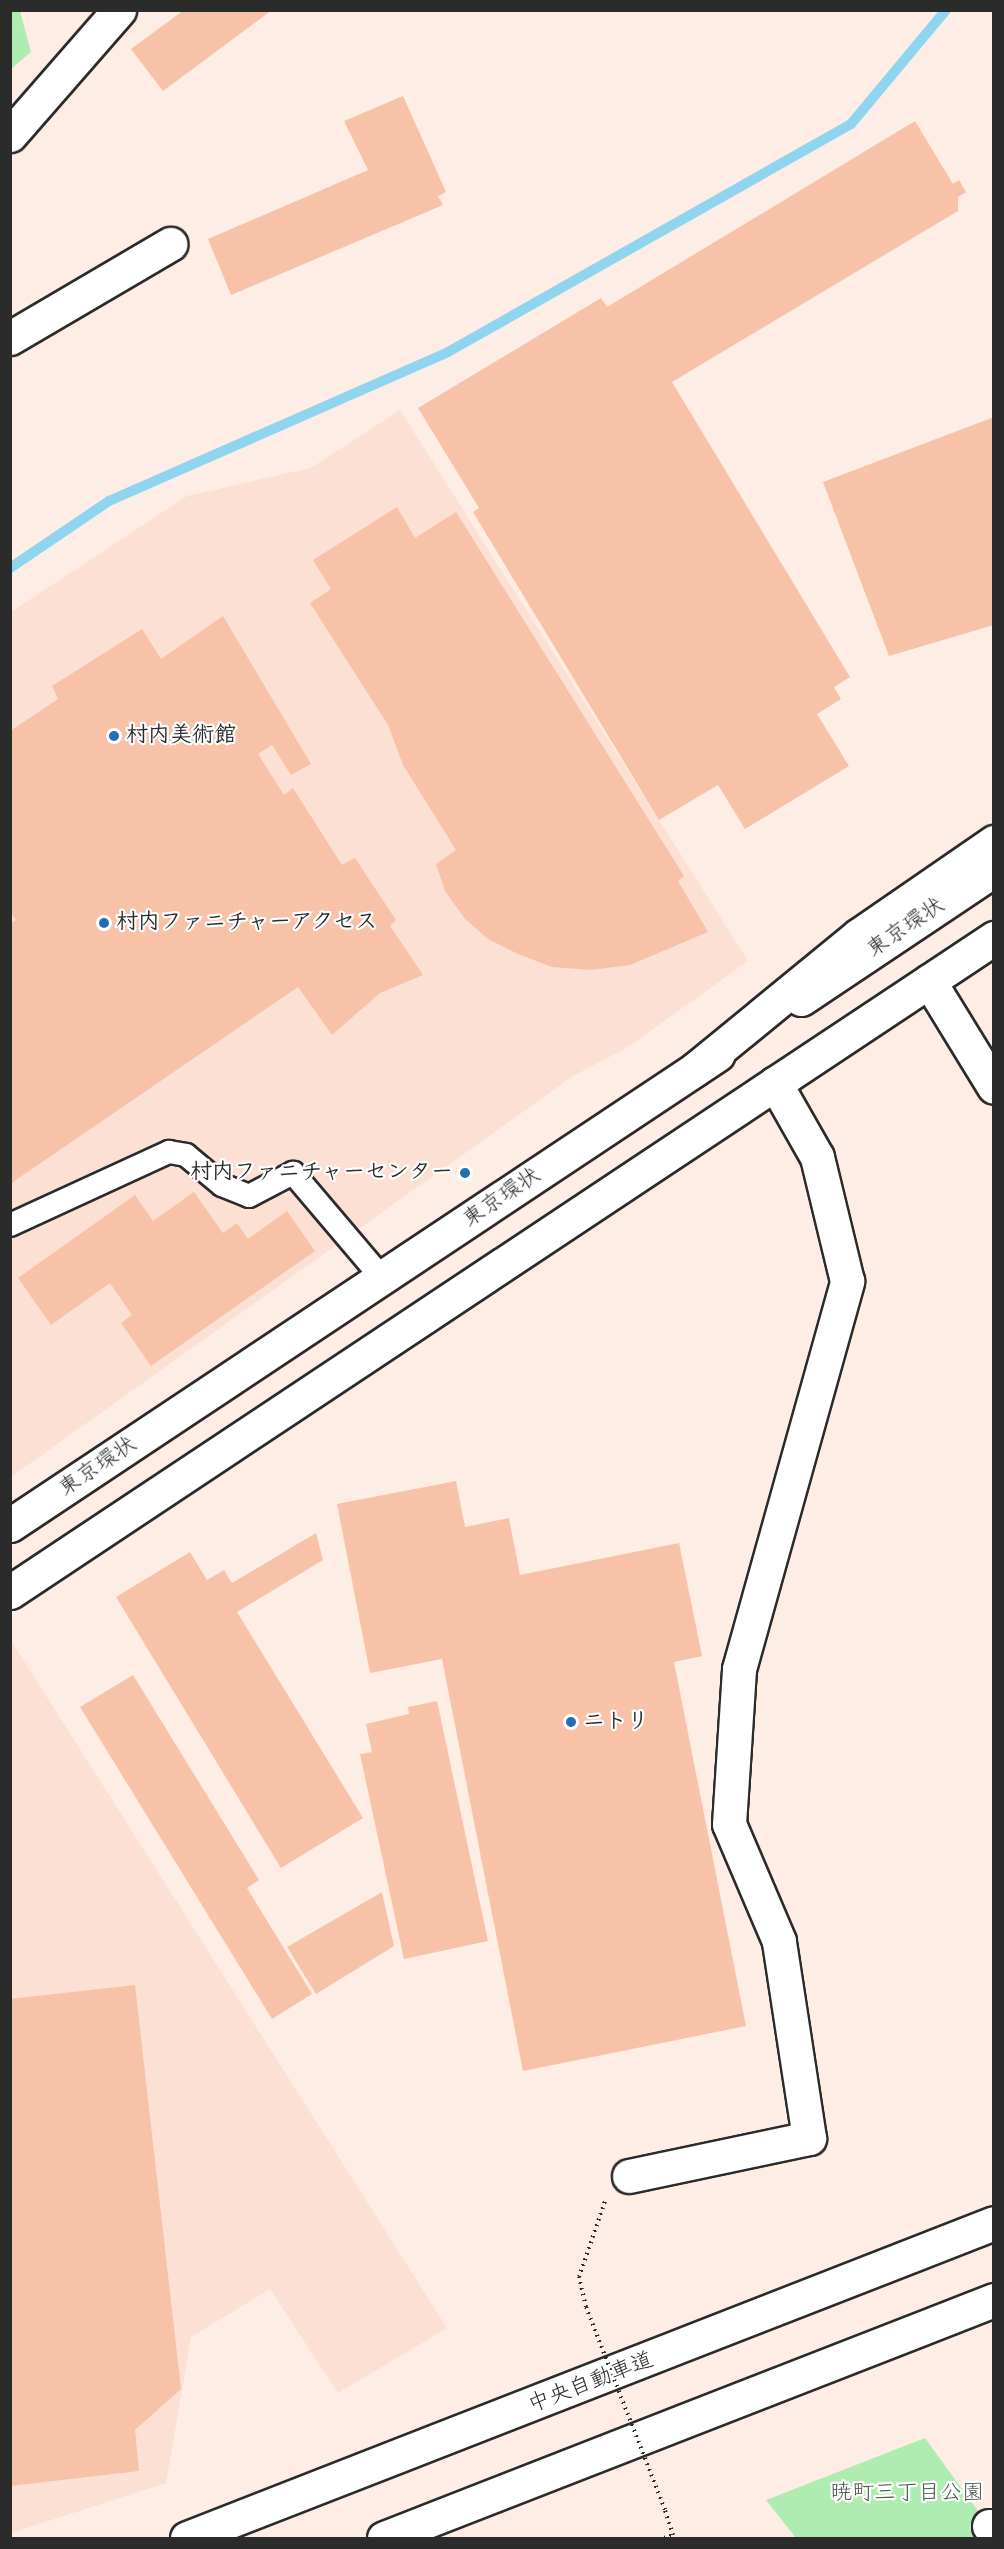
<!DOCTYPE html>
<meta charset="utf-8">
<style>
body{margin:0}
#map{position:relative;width:1004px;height:2549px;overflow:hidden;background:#fdede5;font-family:Mynerve,"Klee One",sans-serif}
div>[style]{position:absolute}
.built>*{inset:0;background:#fbe0d3}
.green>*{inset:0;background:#aeecb2}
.stream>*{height:10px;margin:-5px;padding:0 5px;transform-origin:5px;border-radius:5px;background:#8fd5f0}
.building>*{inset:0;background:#f7c2a8}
.path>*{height:4px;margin-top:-2px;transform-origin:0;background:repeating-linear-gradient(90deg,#2b2b2b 0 1.5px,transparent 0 6px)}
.roads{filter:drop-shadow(2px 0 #2b2b2b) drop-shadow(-2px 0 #2b2b2b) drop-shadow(0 2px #2b2b2b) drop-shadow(0 -2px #2b2b2b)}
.service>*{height:22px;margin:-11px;padding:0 11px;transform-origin:11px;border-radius:11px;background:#fff}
.minor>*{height:33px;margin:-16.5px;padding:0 16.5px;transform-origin:16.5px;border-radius:16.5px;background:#fff}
.trunk>*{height:33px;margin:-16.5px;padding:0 16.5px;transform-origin:16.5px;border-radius:16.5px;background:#fff}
.motorway>*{height:33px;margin:-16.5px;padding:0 16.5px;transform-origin:16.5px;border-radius:16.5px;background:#fff}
.path-bridge>*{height:4px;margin-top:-2px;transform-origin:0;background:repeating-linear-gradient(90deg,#2b2b2b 0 1.5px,transparent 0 6px)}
.dots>*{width:16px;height:16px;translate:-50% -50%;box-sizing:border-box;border:3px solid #fff;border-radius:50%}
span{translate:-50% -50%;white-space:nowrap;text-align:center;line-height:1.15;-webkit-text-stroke:4.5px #fff;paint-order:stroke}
.poi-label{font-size:22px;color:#2b2b2b;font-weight:700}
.left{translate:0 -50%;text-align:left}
.right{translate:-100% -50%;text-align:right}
.street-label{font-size:22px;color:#2b2b2b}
.park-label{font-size:22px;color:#4c5b4d}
.frame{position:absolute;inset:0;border:12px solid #2b2b2b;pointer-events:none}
</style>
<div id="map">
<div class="built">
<div style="clip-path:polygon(400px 410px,748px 961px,628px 1047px,573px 1076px,11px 1477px,11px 612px,187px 496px,311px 468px)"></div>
<div style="clip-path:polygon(12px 1642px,447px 2328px,338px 2393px,270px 2289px,191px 2337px,166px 2483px,11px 2533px)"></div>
</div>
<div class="green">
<div style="clip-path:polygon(11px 10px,20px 11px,31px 52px,11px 69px)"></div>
<div style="clip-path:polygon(925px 2438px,989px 2526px,971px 2538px,796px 2538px,766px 2500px)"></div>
</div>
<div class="stream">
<div style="left:10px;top:568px;width:120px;rotate:-34.1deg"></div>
<div style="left:109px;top:501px;width:370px;rotate:-23.7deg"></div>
<div style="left:448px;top:352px;width:463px;rotate:-29.5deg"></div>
<div style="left:851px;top:124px;width:148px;rotate:-50.2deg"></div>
</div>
<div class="building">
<div style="clip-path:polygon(184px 10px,272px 10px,163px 91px,131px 49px)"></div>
<div style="clip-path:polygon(403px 96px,446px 192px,438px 196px,443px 205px,231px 295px,208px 239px,368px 170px,344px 121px)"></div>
<div style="clip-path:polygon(915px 121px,953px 184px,959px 180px,966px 192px,958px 197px,958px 211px,672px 382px,850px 677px,834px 687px,841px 699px,817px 714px,849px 766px,745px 829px,718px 785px,659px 820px,473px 512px,479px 508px,418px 408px,601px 298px,607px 307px)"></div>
<div style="clip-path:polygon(994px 417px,994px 625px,889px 656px,823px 482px)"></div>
<div style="clip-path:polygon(397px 507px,415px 538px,456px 512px,684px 876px,678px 881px,708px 932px,630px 965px,591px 970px,552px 967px,518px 954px,488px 939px,465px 919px,445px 891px,436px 864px,456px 850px,403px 765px,388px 725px,310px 603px,331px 589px,313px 560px)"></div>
<div style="clip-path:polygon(223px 616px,311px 764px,291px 775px,272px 745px,258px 754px,284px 795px,293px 788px,342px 865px,355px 858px,396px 920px,390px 926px,423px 975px,380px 993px,332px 1035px,298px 987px,10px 1184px,10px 923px,16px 920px,10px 912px,10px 731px,58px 699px,52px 686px,142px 629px,161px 659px)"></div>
<div style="clip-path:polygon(194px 1192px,223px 1233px,237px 1223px,248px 1239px,287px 1211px,315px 1251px,151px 1366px,121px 1323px,132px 1315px,110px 1283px,51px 1325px,18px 1278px,135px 1195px,153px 1221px)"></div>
<div style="clip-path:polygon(456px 1481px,465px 1527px,509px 1518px,520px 1575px,679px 1543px,702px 1656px,674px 1662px,746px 2026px,523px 2071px,442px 1659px,370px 1673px,337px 1504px)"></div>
<div style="clip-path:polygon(316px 1533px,323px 1560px,237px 1612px,363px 1818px,281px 1868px,116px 1597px,190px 1552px,207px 1580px,224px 1570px,232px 1583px)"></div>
<div style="clip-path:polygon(133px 1675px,259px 1880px,247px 1888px,312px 1994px,272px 2019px,80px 1707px)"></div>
<div style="clip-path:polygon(437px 1701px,488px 1941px,404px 1959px,360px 1754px,372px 1752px,366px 1724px,409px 1714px,408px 1707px)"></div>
<div style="clip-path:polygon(382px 1892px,394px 1946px,316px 1994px,287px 1947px)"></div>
<div style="clip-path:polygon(135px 1985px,181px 2389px,135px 2430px,139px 2471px,10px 2486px,10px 1999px)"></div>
</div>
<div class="path">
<div style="left:586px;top:2307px;width:31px;rotate:-103deg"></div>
<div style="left:579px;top:2277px;width:80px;rotate:-71.1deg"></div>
<div style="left:664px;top:2538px;width:9px;rotate:-18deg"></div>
<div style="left:673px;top:2535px;width:26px;rotate:-108deg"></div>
</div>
<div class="roads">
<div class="service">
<div style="left:10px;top:1225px;width:175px;rotate:-24.7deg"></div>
<div style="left:169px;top:1152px;width:17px;rotate:10deg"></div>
<div style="left:186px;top:1155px;width:47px;rotate:39.8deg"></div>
<div style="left:222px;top:1185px;width:29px;rotate:22deg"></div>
<div style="left:249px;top:1196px;width:50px;rotate:-27.6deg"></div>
<div style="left:293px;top:1173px;width:138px;rotate:49.7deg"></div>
</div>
<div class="minor">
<div style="left:10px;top:135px;width:166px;rotate:-48.9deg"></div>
<div style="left:10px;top:338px;width:186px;rotate:-30.4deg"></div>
<div style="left:929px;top:981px;width:124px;rotate:58.5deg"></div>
<div style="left:629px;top:2176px;width:184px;rotate:-11.9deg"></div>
<div style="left:809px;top:2138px;width:199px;rotate:-98.7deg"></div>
<div style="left:779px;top:1941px;width:127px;rotate:-113.1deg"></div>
<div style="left:729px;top:1824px;width:155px;rotate:-86.3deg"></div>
<div style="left:739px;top:1669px;width:403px;rotate:-74.4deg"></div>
<div style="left:847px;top:1281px;width:128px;rotate:-103.6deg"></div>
<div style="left:817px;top:1157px;width:85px;rotate:-119.6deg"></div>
<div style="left:989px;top:2526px;width:8px;rotate:50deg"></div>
</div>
<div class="trunk">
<div style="left:801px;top:999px;width:232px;rotate:-33.8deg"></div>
<div style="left:10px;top:1525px;width:850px;rotate:-33.63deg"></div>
<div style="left:10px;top:1592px;width:1182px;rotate:-33.61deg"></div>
</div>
<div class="motorway">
<div style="left:694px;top:1070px;width:213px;rotate:-39.3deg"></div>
<div style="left:859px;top:935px;width:164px;rotate:-34.6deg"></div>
<div style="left:187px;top:2538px;width:866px;rotate:-21.32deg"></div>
<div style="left:384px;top:2538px;width:655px;rotate:-21.31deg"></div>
</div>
</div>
<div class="path-bridge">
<div style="left:586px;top:2307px;width:218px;rotate:68.7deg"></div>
</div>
<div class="dots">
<div style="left:114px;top:736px;background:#1f6fb2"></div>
<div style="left:104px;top:923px;background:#1f6fb2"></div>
<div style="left:465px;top:1173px;background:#1f6fb2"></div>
<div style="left:571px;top:1722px;background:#1f6fb2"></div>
</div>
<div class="poi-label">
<span class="left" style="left:126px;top:736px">村内美術館</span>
<span class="left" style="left:116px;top:923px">村内ファニチャーアクセス</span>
<span class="right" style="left:453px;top:1173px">村内ファニチャーセンター</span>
<span class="left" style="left:583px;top:1722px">ニトリ</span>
</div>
<div class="street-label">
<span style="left:906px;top:928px;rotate:-34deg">東京環状</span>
<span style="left:502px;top:1198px;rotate:-34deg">東京環状</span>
<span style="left:98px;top:1467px;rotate:-34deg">東京環状</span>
<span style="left:591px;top:2383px;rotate:-21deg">中央自動車道</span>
</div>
<div class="park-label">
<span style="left:907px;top:2494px">暁町三丁目公園</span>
</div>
<div class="frame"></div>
</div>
